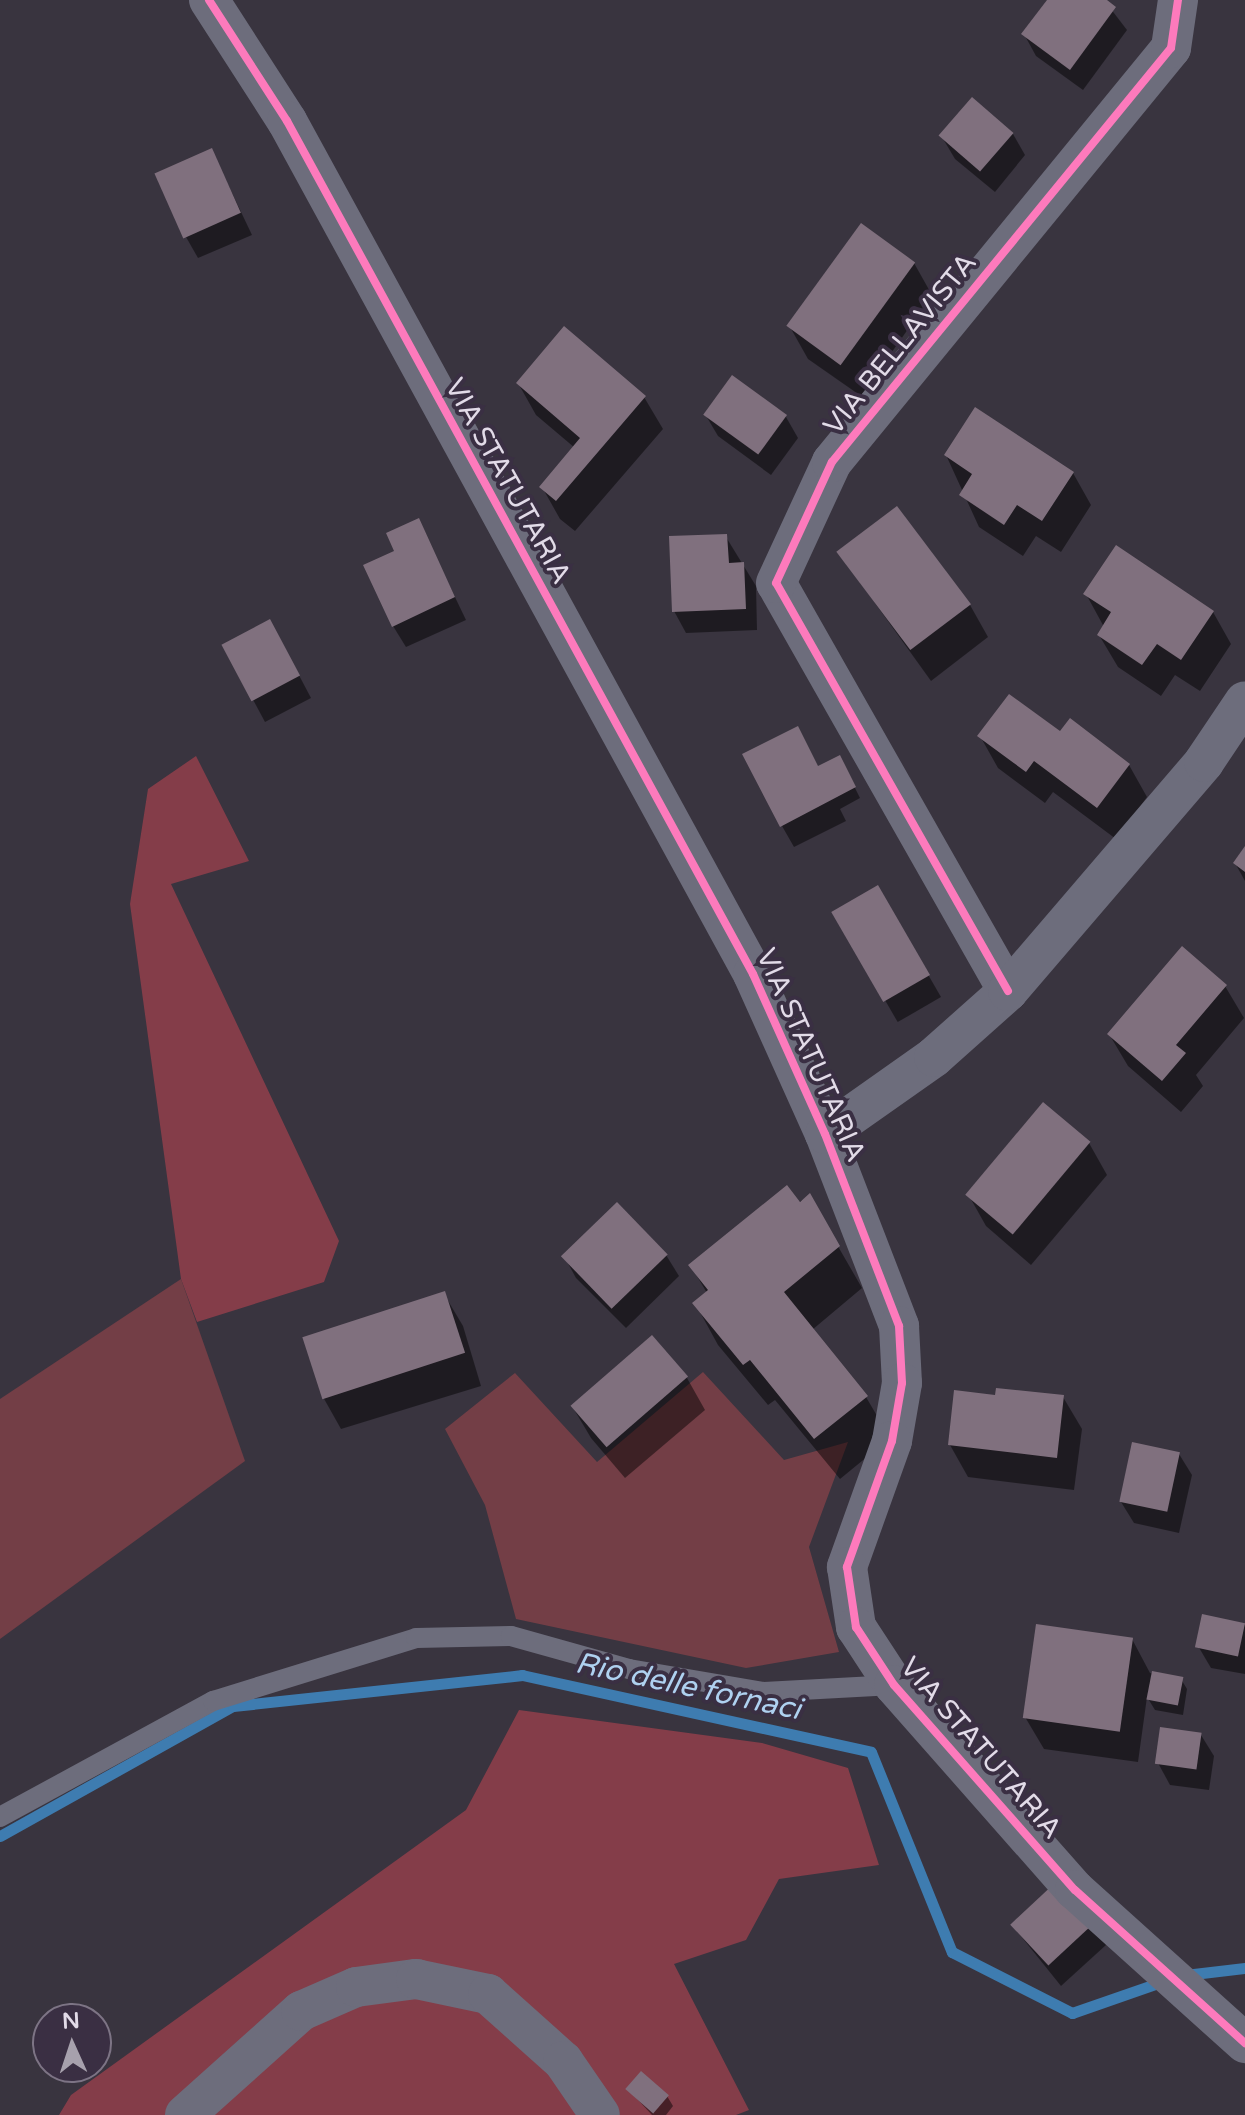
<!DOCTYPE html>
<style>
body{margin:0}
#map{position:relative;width:1245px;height:2115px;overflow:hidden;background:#39343f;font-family:"Varela Round",sans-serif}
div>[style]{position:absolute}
.green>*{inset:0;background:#733e46}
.forest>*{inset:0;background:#843d49}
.shadow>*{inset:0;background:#0007;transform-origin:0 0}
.stream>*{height:11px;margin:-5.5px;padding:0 5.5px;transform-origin:5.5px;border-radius:5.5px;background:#3e7cb0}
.building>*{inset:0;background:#80707e;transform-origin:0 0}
.lane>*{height:20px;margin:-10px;padding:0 10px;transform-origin:10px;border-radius:10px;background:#6d6d7c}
.street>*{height:40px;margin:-20px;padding:0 20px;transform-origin:20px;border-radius:20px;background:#6d6d7c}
.cycleway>*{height:8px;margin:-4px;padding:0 4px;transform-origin:4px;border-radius:4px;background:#fd7abc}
span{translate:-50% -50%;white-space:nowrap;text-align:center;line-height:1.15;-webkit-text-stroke:8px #3a2f43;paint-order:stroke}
.street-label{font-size:28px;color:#e2dbe8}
.water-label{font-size:30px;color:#afd1f0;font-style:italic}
.north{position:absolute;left:32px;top:2003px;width:80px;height:80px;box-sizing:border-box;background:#3a2f43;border:2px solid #7d7485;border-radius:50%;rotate:357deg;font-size:22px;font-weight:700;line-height:32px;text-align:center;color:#e2dbe8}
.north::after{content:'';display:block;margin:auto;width:28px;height:36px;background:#a7a1ad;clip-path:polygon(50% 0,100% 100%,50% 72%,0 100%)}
</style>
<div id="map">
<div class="green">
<div style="clip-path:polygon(181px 1279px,245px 1461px,0 1639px,0 1399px)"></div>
<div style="clip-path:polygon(703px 1372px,784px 1460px,848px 1442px,809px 1547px,839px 1652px,746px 1668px,516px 1619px,485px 1505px,445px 1429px,515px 1373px,597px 1462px)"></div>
</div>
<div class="forest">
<div style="clip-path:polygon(196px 756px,249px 861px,171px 884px,339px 1241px,324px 1282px,197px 1322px,181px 1279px,130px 904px,148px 789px)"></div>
<div style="clip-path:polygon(519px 1710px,762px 1743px,848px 1768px,879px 1865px,779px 1879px,746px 1940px,674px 1964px,749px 2110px,736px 2115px,59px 2115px,71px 2095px,466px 1810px)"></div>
</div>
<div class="shadow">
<div style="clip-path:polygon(1049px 0,1104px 0,1127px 30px,1083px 90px,1036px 56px,1024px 34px)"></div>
<div style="clip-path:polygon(1013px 134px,1025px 155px,995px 192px,955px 159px,942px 137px)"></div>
<div style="clip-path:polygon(212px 151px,252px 235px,198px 258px,186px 237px)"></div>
<div style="clip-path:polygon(914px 263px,932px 295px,861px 396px,808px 359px,790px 327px)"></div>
<div style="clip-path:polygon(733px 378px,786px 417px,798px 438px,771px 475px,718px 436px,705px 414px)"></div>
<div style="clip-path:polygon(518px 383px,644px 397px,663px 429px,575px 531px,560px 519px,542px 487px,575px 448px,536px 415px)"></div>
<div style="clip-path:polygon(946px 455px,1073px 473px,1091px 505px,1061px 552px,1036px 536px,1023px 556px,979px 527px)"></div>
<div style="clip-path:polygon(418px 520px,466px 620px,406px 647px,393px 626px,397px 552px)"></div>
<div style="clip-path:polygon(726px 537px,756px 586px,757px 630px,686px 633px,674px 611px)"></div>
<div style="clip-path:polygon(839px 553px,970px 605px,988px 637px,931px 681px)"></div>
<div style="clip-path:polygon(1086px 594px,1213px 612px,1231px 644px,1200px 691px,1175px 675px,1161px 696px,1118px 667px,1099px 635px,1104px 627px)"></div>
<div style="clip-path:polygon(282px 643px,311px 698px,265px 722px,224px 646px)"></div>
<div style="clip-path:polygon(1060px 734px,1129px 765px,1147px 797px,1116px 839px,1053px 792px,1045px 803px,998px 768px,980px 736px)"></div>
<div style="clip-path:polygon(819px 768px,845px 768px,860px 798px,840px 809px,846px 821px,794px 847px,782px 826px)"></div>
<div style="clip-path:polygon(1245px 849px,1245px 881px,1235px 863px)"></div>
<div style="left:878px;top:888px;width:126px;height:50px;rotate:60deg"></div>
<div style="clip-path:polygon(1225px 986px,1244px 1018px,1196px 1075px,1203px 1086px,1181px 1112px,1128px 1066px,1109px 1034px)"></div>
<div style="clip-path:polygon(1089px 1143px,1107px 1175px,1031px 1265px,986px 1226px,968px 1194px)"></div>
<div style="clip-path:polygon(809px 1196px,862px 1288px,812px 1330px,866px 1397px,890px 1438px,840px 1479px,775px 1400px,768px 1405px,718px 1345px,695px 1303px,707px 1293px,691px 1266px)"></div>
<div style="clip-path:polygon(666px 1255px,679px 1276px,626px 1328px,576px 1278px,564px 1256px)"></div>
<div style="clip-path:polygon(444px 1294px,463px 1326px,481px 1386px,341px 1429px,323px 1397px)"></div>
<div style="clip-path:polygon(651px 1338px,687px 1378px,705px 1410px,625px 1478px,591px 1438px,572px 1406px)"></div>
<div style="clip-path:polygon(997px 1397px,1063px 1397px,1082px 1429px,1074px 1490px,968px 1477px,950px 1445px)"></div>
<div style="clip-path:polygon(1179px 1454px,1192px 1475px,1179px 1533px,1134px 1523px,1121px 1502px)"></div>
<div style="clip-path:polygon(1204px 1617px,1245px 1625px,1245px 1674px,1211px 1668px,1198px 1646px)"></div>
<div style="clip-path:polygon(1132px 1639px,1150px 1673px,1181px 1679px,1187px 1689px,1183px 1715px,1155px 1710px,1147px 1697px,1138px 1762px,1044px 1749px,1025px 1717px)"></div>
<div style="clip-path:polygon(1201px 1735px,1214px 1756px,1209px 1790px,1170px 1785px,1158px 1763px)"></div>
<div style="clip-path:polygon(1093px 1923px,1106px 1945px,1061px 1986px,1012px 1925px)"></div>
<div style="clip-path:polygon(628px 2089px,667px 2096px,673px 2106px,666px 2115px,652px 2115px)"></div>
</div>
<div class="stream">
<div style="left:0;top:1836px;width:267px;rotate:-29.2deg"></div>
<div style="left:233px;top:1706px;width:291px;rotate:-6.1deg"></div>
<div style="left:522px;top:1675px;width:357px;rotate:12.4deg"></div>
<div style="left:871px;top:1752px;width:216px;rotate:68deg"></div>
<div style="left:952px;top:1952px;width:135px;rotate:26.9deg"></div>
<div style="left:1072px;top:2013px;width:97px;rotate:-19.2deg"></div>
<div style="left:1185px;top:1975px;width:60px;rotate:-6.7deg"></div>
</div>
<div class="building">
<div style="clip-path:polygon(1047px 0,1107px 0,1116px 7px,1070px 70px,1021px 34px)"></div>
<div style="left:972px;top:97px;width:55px;height:51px;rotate:41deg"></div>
<div style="left:212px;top:148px;width:71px;height:63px;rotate:66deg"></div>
<div style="left:861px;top:223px;width:67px;height:127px;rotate:36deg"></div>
<div style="clip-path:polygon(564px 326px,646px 396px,556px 501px,539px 487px,580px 438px,516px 383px)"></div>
<div style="left:732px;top:375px;width:68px;height:49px;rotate:36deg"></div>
<div style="clip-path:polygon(975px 407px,1074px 472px,1042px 521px,1017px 505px,1004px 525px,959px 495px,972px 474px,944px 455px)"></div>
<div style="left:897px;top:506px;width:123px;height:76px;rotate:53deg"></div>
<div style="clip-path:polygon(419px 518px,455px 597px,392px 627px,363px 565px,394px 551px,386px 533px)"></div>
<div style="clip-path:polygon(727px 534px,729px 563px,744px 562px,746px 609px,672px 612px,669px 536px)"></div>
<div style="clip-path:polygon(1116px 545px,1214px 611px,1181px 660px,1157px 644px,1142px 665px,1097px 635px,1111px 612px,1083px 594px)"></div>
<div style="left:270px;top:619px;width:64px;height:55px;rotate:62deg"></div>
<div style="clip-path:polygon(1009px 694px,1060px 731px,1070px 718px,1130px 764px,1097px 808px,1034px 761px,1026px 772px,977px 736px)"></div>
<div style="clip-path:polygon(798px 726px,818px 766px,840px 755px,856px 787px,780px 827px,742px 754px)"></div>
<div style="clip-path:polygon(1245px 846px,1245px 872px,1233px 863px)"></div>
<div style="left:878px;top:885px;width:104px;height:54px;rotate:60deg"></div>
<div style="clip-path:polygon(1182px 946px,1227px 985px,1176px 1045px,1186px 1053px,1162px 1081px,1107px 1034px)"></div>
<div style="left:1043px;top:1102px;width:62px;height:121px;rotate:40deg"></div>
<div style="clip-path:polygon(787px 1185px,800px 1202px,810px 1193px,840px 1246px,784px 1292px,868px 1396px,814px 1439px,750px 1360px,743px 1365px,692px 1303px,708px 1290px,688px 1265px)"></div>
<div style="left:617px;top:1202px;width:73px;height:78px;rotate:46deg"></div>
<div style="left:445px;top:1291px;width:65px;height:150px;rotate:72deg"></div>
<div style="left:652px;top:1335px;width:55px;height:108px;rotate:49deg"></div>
<div style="clip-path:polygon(996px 1388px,1064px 1395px,1057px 1458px,948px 1445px,954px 1390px,995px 1395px)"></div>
<div style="left:1132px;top:1442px;width:49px;height:61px;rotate:12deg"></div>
<div style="left:1202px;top:1614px;width:44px;height:34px;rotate:12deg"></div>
<div style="left:1036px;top:1624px;width:98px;height:95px;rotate:8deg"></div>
<div style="left:1152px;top:1671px;width:32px;height:29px;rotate:11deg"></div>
<div style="left:1160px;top:1727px;width:42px;height:37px;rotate:8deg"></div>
<div style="left:1057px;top:1881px;width:56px;height:64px;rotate:47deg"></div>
<div style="left:641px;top:2071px;width:37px;height:24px;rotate:41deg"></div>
</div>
<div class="lane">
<div style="left:0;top:1817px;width:243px;rotate:-28.6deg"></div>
<div style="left:213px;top:1701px;width:213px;rotate:-17.2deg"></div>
<div style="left:416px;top:1638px;width:95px;rotate:-1.2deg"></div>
<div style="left:511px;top:1636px;width:123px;rotate:15.6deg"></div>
<div style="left:629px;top:1669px;width:137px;rotate:9.7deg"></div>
<div style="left:764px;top:1692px;width:130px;rotate:-3.1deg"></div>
</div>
<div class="street">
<div style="left:209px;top:0;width:144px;rotate:57.2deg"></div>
<div style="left:287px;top:121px;width:972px;rotate:61.35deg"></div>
<div style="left:753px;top:974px;width:175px;rotate:65.8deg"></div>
<div style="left:825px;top:1134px;width:206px;rotate:68.9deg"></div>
<div style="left:899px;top:1326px;width:57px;rotate:87deg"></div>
<div style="left:902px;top:1383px;width:59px;rotate:99.8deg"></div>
<div style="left:892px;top:1441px;width:134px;rotate:109.7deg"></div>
<div style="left:847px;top:1567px;width:61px;rotate:81.5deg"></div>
<div style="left:856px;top:1627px;width:69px;rotate:56.8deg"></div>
<div style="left:894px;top:1685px;width:273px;rotate:48.6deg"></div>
<div style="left:1075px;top:1890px;width:229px;rotate:42deg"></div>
<div style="left:1008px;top:991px;width:469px;rotate:-119.6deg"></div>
<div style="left:776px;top:583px;width:133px;rotate:-65.2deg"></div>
<div style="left:832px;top:462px;width:535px;rotate:-50.69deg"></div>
<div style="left:1171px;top:48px;width:49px;rotate:-81.7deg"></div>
<div style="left:825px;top:1134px;width:133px;rotate:-35.2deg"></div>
<div style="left:934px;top:1057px;width:99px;rotate:-41.7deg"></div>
<div style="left:1008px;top:991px;width:301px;rotate:-49.4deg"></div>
<div style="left:1204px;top:762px;width:73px;rotate:-56.1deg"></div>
<div style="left:185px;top:2115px;width:156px;rotate:-41.9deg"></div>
<div style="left:301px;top:2011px;width:60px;rotate:-23.6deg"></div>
<div style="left:356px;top:1987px;width:61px;rotate:-7.6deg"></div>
<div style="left:416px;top:1979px;width:74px;rotate:11.8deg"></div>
<div style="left:488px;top:1994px;width:101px;rotate:41.8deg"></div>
<div style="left:563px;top:2061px;width:65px;rotate:55.6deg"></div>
</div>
<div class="cycleway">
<div style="left:209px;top:0;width:144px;rotate:57.2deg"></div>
<div style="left:287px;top:121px;width:972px;rotate:61.35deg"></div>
<div style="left:753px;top:974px;width:175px;rotate:65.8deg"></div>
<div style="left:825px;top:1134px;width:206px;rotate:68.9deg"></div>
<div style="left:899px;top:1326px;width:57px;rotate:87deg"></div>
<div style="left:902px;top:1383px;width:59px;rotate:99.8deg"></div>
<div style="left:892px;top:1441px;width:134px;rotate:109.7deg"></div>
<div style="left:847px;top:1567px;width:61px;rotate:81.5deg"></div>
<div style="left:856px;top:1627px;width:69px;rotate:56.8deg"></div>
<div style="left:894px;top:1685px;width:273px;rotate:48.6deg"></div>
<div style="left:1075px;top:1890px;width:229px;rotate:42deg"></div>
<div style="left:1008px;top:991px;width:469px;rotate:-119.6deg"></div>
<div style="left:776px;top:583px;width:133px;rotate:-65.2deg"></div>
<div style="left:832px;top:462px;width:535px;rotate:-50.69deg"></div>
<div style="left:1171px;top:48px;width:49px;rotate:-81.7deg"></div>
</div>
<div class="street-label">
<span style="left:900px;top:344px;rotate:-51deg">VIA BELLAVISTA</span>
<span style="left:508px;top:481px;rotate:61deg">VIA STATUTARIA</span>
<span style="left:811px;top:1055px;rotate:66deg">VIA STATUTARIA</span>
<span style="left:981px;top:1748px;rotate:49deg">VIA STATUTARIA</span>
</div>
<div class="water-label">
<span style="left:688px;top:1687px;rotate:12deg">Rio delle fornaci</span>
</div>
<div class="north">N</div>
</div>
